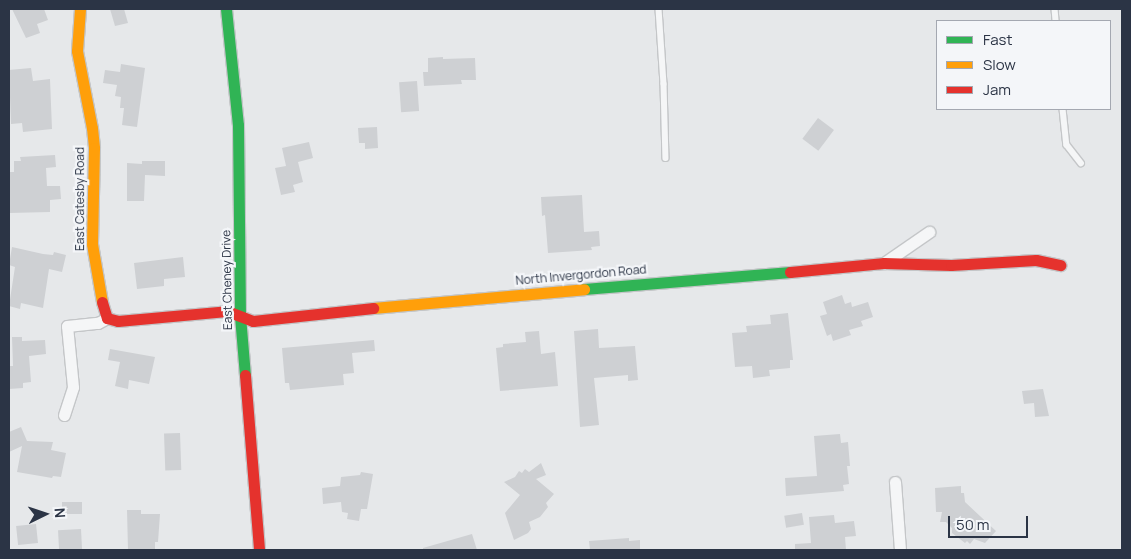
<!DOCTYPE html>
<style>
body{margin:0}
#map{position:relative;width:1131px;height:559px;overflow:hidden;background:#e6e8ea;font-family:Manrope,sans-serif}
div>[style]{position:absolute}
.building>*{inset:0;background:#ced0d3;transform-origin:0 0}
.roads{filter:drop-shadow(1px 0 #c4c6c8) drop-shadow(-1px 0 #c4c6c8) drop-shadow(0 1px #c4c6c8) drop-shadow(0 -1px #c4c6c8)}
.lane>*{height:5.5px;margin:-2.75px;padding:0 2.75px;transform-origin:2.75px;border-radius:2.75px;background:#f5f6f7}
.street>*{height:11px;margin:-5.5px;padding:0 5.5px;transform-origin:5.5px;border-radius:5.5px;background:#f5f6f7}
.fast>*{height:11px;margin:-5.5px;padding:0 5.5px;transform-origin:5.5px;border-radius:5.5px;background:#30b455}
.slow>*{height:11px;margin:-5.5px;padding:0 5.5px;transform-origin:5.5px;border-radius:5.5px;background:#ff9f0a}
.jam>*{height:11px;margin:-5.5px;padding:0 5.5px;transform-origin:5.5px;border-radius:5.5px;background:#e5322d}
span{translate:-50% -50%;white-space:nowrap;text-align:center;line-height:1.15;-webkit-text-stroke:4.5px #f4f6f9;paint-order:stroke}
.street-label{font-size:12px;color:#2b3445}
.frame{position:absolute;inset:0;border:10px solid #2b3445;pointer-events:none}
.legend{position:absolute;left:936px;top:20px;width:175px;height:90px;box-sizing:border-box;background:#f4f6f9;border:1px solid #a4a8b1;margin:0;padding:6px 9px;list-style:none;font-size:15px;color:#2b3445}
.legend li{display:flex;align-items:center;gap:10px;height:25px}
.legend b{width:25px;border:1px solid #a4a8b1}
.north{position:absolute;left:20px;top:489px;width:50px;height:50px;-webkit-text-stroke:4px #f4f6f9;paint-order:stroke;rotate:86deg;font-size:14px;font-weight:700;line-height:20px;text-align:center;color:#2b3445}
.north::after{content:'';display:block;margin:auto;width:18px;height:22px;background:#2b3445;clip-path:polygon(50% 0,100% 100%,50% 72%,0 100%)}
.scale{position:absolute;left:948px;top:516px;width:80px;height:22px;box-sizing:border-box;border:2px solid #2b3445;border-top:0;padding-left:6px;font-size:15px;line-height:18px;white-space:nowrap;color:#2b3445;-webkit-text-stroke:4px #f4f6f9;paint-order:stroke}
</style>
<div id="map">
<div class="building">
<div style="clip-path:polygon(12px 9px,44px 9px,48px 20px,37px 24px,40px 33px,26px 38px)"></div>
<div style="clip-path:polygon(110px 9px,124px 9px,128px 23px,115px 26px)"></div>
<div style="clip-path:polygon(443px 57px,443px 59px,475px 58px,476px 80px,461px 80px,462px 84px,424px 86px,423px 72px,428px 72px,428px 58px)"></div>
<div style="clip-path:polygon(121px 64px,145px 68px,137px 127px,122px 125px,124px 108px,120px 108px,121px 97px,115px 96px,117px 85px,103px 83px,105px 70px,120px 72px)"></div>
<div style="clip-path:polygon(31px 68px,33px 81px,50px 79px,52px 129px,23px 132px,22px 123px,11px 124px,9px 70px)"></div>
<div style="left:417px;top:81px;width:30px;height:18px;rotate:86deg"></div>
<div style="left:818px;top:118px;width:20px;height:26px;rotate:37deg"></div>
<div style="clip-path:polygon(377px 127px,378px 148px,365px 149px,365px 143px,359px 143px,358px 128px)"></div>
<div style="clip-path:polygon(309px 142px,313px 158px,298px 162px,303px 182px,293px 185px,295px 192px,281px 195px,275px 168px,286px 166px,282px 148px)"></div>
<div style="clip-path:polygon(55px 155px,56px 167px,46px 168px,47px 186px,60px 186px,61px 199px,50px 200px,50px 212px,9px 213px,9px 172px,14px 172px,14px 161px,21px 161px,20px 157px)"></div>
<div style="clip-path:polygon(142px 161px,165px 161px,165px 176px,145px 175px,144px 201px,127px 201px,127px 163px,142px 164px)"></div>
<div style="clip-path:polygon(582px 195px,584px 232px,599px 231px,600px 246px,591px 247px,592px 250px,548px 253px,545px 215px,542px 216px,541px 197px)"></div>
<div style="clip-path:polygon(12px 247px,43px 254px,53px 255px,54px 252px,66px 255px,62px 272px,49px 269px,43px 308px,21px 303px,20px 309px,9px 306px,15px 267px,9px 265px)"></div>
<div style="clip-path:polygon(183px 257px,185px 277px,164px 279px,164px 286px,137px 289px,134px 263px)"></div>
<div style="clip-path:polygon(842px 295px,845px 304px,851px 302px,852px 307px,868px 302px,873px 317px,861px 321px,863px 326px,849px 330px,851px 335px,833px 341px,831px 334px,827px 336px,820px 316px,827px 314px,823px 302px)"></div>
<div style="clip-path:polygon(788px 313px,793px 360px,790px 360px,790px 368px,769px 370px,770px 376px,753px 378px,752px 366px,735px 367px,732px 333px,747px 332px,746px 326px,771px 324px,770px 315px)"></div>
<div style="clip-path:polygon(598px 329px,599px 348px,635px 346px,638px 380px,628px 381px,628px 375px,594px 378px,599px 425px,580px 427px,574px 331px)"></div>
<div style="clip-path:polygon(539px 331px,541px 354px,555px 352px,558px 386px,500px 391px,496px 348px,503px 347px,503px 344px,526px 342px,525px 332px)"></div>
<div style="clip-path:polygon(12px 337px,22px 337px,22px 341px,45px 340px,46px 354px,29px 356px,31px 382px,23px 383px,23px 388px,9px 389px,9px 366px,13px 366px)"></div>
<div style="clip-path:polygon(374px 340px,375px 351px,352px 353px,354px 373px,343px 374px,344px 385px,290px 390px,289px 383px,285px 383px,282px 348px)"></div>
<div style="clip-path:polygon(110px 349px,155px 357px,149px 384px,129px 380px,128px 389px,115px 386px,120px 362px,108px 360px)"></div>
<div style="clip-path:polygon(1043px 389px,1049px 416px,1035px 417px,1034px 403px,1024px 404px,1022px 391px)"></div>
<div style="clip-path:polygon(21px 427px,27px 441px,53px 442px,51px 450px,66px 453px,61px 477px,53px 476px,52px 478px,17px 472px,22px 446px,9px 452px,9px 432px)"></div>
<div style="left:180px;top:433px;width:37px;height:16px;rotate:88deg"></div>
<div style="clip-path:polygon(840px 434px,841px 443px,848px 442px,850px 466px,847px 466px,849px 484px,843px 485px,844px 491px,786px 496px,785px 478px,817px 476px,814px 436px)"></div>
<div style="clip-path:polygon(541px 463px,546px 475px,536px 479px,554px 494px,546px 503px,548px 507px,540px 517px,529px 522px,531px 529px,528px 533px,514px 540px,505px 513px,520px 495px,504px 482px,515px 477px,519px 471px,522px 473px,525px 469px,529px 472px)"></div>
<div style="clip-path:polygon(361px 472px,373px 474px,367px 509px,361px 509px,359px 521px,347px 519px,348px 513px,342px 512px,341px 502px,323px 504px,322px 488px,340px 486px,341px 477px,360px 475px)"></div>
<div style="clip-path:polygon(961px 486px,961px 493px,964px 493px,965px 502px,996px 531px,985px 543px,974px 539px,970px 544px,967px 541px,965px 543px,952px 533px,952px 528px,946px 522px,940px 522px,942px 512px,936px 512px,935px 488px)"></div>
<div style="left:82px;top:502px;width:12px;height:20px;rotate:90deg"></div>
<div style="clip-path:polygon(127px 510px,141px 510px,141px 514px,160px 514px,158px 542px,155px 542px,155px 550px,128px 550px)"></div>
<div style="left:802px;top:513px;width:12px;height:18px;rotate:81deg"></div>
<div style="clip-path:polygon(834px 515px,835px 523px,854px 521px,856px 536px,845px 537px,846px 550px,795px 550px,795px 544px,811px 543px,809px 517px)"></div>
<div style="left:36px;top:524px;width:19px;height:20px;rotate:84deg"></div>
<div style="left:81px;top:529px;width:21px;height:23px;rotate:87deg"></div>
<div style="clip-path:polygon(472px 534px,477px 550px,423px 550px,423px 548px)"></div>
<div style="clip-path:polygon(629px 538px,629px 541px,640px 540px,640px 550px,590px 550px,589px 541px)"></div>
</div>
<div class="roads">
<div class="lane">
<div style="left:659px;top:9px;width:75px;rotate:86.2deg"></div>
<div style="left:664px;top:84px;width:74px;rotate:88.5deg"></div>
<div style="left:1055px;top:9px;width:12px;rotate:85deg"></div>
<div style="left:1063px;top:109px;width:36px;rotate:84deg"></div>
<div style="left:1067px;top:145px;width:23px;rotate:52deg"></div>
</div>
<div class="street">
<div style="left:884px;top:263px;width:55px;rotate:-34.6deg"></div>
<div style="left:64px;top:415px;width:29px;rotate:-72deg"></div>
<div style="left:73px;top:387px;width:61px;rotate:-95.6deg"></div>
<div style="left:67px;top:326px;width:31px;rotate:-6deg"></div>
<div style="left:98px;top:323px;width:10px;rotate:-29deg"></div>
<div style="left:895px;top:482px;width:68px;rotate:85.8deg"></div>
</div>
<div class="fast">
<div style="left:226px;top:9px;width:117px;rotate:84.1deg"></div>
<div style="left:238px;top:125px;width:191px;rotate:89.4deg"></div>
<div style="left:240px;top:316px;width:59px;rotate:85.2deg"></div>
<div style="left:584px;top:289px;width:207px;rotate:-4.7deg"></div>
</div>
<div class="slow">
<div style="left:80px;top:9px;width:42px;rotate:94.1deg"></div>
<div style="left:77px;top:51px;width:78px;rotate:79deg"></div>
<div style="left:92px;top:128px;width:20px;rotate:84deg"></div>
<div style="left:94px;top:148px;width:96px;rotate:91.2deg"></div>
<div style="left:92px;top:244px;width:59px;rotate:80.2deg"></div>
<div style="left:373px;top:308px;width:212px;rotate:-5.1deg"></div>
</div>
<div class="jam">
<div style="left:790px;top:272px;width:94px;rotate:-5.5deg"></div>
<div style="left:884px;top:263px;width:67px;rotate:1.7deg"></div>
<div style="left:951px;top:265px;width:85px;rotate:-3.4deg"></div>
<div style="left:1036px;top:260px;width:25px;rotate:12deg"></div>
<div style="left:102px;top:302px;width:17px;rotate:73deg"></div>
<div style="left:107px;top:318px;width:11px;rotate:15deg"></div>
<div style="left:118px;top:321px;width:109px;rotate:-5.2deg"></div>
<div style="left:227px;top:311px;width:28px;rotate:21deg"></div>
<div style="left:253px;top:321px;width:121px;rotate:-6.2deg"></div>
<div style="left:245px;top:375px;width:176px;rotate:85.4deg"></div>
</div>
</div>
<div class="street-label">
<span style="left:80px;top:199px;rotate:-90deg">East Catesby Road</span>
<span style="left:581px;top:275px;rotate:-5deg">North Invergordon Road</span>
<span style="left:227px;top:280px;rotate:-91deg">East Cheney Drive</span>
</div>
<div class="frame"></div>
<ul class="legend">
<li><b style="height:6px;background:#30b455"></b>Fast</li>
<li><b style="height:6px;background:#ff9f0a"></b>Slow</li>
<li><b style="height:6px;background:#e5322d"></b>Jam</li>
</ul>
<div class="north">N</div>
<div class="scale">50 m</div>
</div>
